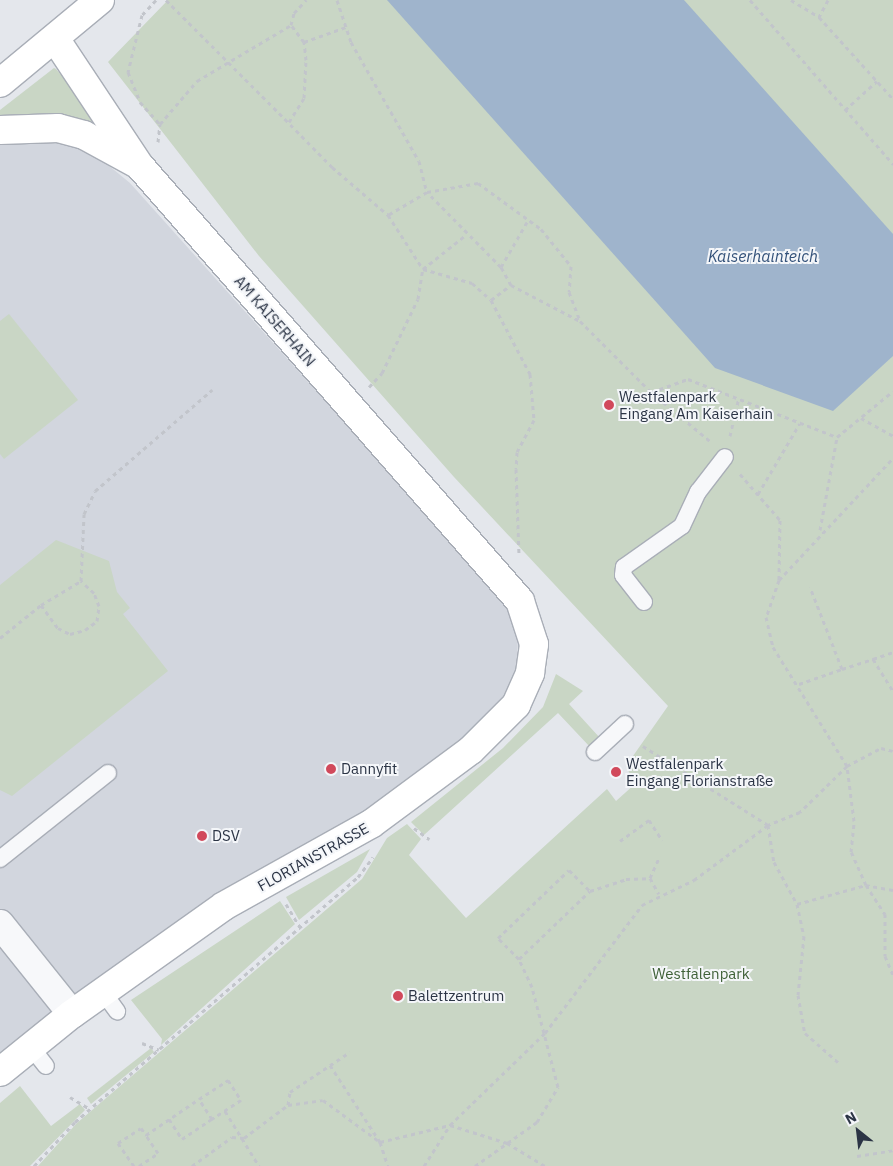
<!DOCTYPE html>
<meta charset="utf-8">
<style>
body{margin:0}
#map{position:relative;width:893px;height:1166px;overflow:hidden;background:#e4e7ec;font-family:"IBM Plex Sans",sans-serif}
div>[style]{position:absolute}
.built>*{inset:0;background:#d2d6de}
.green>*{inset:0;background:#c9d6c5}
.water>*{inset:0;background:#9fb4cc}
.path>*{height:3px;margin-top:-1.5px;transform-origin:0;background:repeating-linear-gradient(90deg,#c2c5cb 0 4px,transparent 0 8px)}
.roads{filter:drop-shadow(1px 0 #a9aeb7) drop-shadow(-1px 0 #a9aeb7) drop-shadow(0 1px #a9aeb7) drop-shadow(0 -1px #a9aeb7)}
.lane>*{height:16px;margin:-8px;padding:0 8px;transform-origin:8px;border-radius:8px;background:#f7f8fa}
.street>*{height:28px;margin:-14px;padding:0 14px;transform-origin:14px;border-radius:14px;background:#f7f8fa}
.secondary>*{height:28px;margin:-14px;padding:0 14px;transform-origin:14px;border-radius:14px;background:#fff}
.primary>*{height:28px;margin:-14px;padding:0 14px;transform-origin:14px;border-radius:14px;background:#fff}
.path-bridge>*{height:3px;margin-top:-1.5px;transform-origin:0;background:repeating-linear-gradient(90deg,#c2c5cb 0 4px,transparent 0 8px)}
.dots>*{width:14px;height:14px;translate:-50% -50%;box-sizing:border-box;border:2px solid #f4f6f9;border-radius:50%}
span{translate:-50% -50%;white-space:nowrap;text-align:center;line-height:1.15;-webkit-text-stroke:4px #f4f6f9;paint-order:stroke}
.street-label{font-size:15px;color:#2b3445}
.poi-label{font-size:15px;color:#2b3445}
.left{translate:0 -50%;text-align:left}
.park-label{font-size:15px;color:#3f6138}
.water-label{font-size:16px;color:#34527a;font-style:italic}
.north{position:absolute;left:833px;top:1106px;width:50px;height:50px;-webkit-text-stroke:4px #f4f6f9;paint-order:stroke;rotate:331deg;font-size:14px;font-weight:700;line-height:20px;text-align:center;color:#2b3445}
.north::after{content:'';display:block;margin:auto;width:18px;height:22px;background:#2b3445;clip-path:polygon(50% 0,100% 100%,50% 72%,0 100%)}
</style>
<div id="map">
<div class="built">
<div style="clip-path:polygon(62px 140px,97px 156px,130px 183px,505px 602px,518px 637px,517px 660px,514px 676px,497px 707px,444px 755px,375px 806px,252px 878px,0 1060px,0 143px)"></div>
</div>
<div class="green">
<div style="clip-path:polygon(168px 0,893px 0,893px 1166px,38px 1166px,77px 1123px,362px 879px,387px 838px,407px 824px,421px 839px,409px 855px,466px 918px,607px 789px,616px 801px,635px 784px,626px 766px,668px 706px,454px 477px,259px 256px,108px 62px)"></div>
<div style="clip-path:polygon(54px 68px,56px 69px,112px 135px,0 119px,0 110px)"></div>
<div style="clip-path:polygon(9px 314px,78px 400px,4px 459px,0 454px,0 321px)"></div>
<div style="clip-path:polygon(56px 540px,109px 561px,117px 592px,130px 608px,123px 614px,168px 671px,12px 796px,0 790px,0 585px)"></div>
<div style="clip-path:polygon(556px 674px,583px 691px,569px 704px,600px 738px,590px 747px,558px 713px,424px 835px,411px 822px,503px 748px,543px 707px)"></div>
<div style="clip-path:polygon(370px 849px,357px 872px,299px 920px,286px 897px)"></div>
<div style="clip-path:polygon(280px 901px,295px 924px,161px 1045px,162px 1039px,131px 1000px)"></div>
<div style="clip-path:polygon(151px 1048px,154px 1052px,91px 1104px,87px 1098px)"></div>
<div style="clip-path:polygon(20px 1086px,51px 1126px,80px 1104px,85px 1110px,30px 1166px,0 1166px,0 1103px)"></div>
</div>
<div class="water">
<div style="clip-path:polygon(387px 0,684px 0,893px 234px,893px 356px,833px 411px,715px 368px)"></div>
</div>
<div class="path">
<div style="left:156px;top:0;width:21px;rotate:133deg"></div>
<div style="left:142px;top:15px;width:59px;rotate:103.8deg"></div>
<div style="left:128px;top:72px;width:32px;rotate:68deg"></div>
<div style="left:140px;top:102px;width:30px;rotate:48deg"></div>
<div style="left:337px;top:0;width:44px;rotate:71.6deg"></div>
<div style="left:351px;top:42px;width:137px;rotate:60.3deg"></div>
<div style="left:419px;top:161px;width:32px;rotate:76deg"></div>
<div style="left:427px;top:192px;width:45px;rotate:149.5deg"></div>
<div style="left:750px;top:0;width:218px;rotate:48.9deg"></div>
<div style="left:791px;top:0;width:33px;rotate:31deg"></div>
<div style="left:828px;top:0;width:19px;rotate:118deg"></div>
<div style="left:819px;top:17px;width:110px;rotate:47.9deg"></div>
<div style="left:304px;top:42px;width:45px;rotate:-19.7deg"></div>
<div style="left:845px;top:110px;width:43px;rotate:-42.2deg"></div>
<div style="left:279px;top:113px;width:76px;rotate:45.5deg"></div>
<div style="left:332px;top:167px;width:74px;rotate:40.6deg"></div>
<div style="left:388px;top:215px;width:64px;rotate:57.1deg"></div>
<div style="left:423px;top:269px;width:51px;rotate:15.9deg"></div>
<div style="left:472px;top:283px;width:25px;rotate:42deg"></div>
<div style="left:491px;top:300px;width:84px;rotate:62.2deg"></div>
<div style="left:530px;top:374px;width:46px;rotate:85deg"></div>
<div style="left:534px;top:420px;width:36px;rotate:118deg"></div>
<div style="left:517px;top:452px;width:17px;rotate:93deg"></div>
<div style="left:516px;top:469px;width:86px;rotate:88deg"></div>
<div style="left:289px;top:122px;width:28px;rotate:-58deg"></div>
<div style="left:304px;top:98px;width:38px;rotate:-87deg"></div>
<div style="left:306px;top:60px;width:18px;rotate:-96deg"></div>
<div style="left:304px;top:42px;width:21px;rotate:-127deg"></div>
<div style="left:158px;top:142px;width:18px;rotate:-84deg"></div>
<div style="left:160px;top:124px;width:57px;rotate:-49.3deg"></div>
<div style="left:197px;top:81px;width:109px;rotate:-30.8deg"></div>
<div style="left:291px;top:25px;width:12px;rotate:-76deg"></div>
<div style="left:294px;top:13px;width:18px;rotate:-47deg"></div>
<div style="left:501px;top:267px;width:52px;rotate:-60deg"></div>
<div style="left:511px;top:285px;width:21px;rotate:-119deg"></div>
<div style="left:501px;top:267px;width:105px;rotate:-134.6deg"></div>
<div style="left:427px;top:192px;width:52px;rotate:-10deg"></div>
<div style="left:478px;top:183px;width:78px;rotate:36.1deg"></div>
<div style="left:541px;top:229px;width:48px;rotate:51deg"></div>
<div style="left:571px;top:266px;width:26px;rotate:94deg"></div>
<div style="left:569px;top:292px;width:31px;rotate:69deg"></div>
<div style="left:491px;top:300px;width:25px;rotate:-37deg"></div>
<div style="left:511px;top:285px;width:78px;rotate:27.6deg"></div>
<div style="left:580px;top:321px;width:100px;rotate:45deg"></div>
<div style="left:651px;top:392px;width:78px;rotate:39.8deg"></div>
<div style="left:369px;top:387px;width:19px;rotate:-47deg"></div>
<div style="left:382px;top:373px;width:82px;rotate:-64.1deg"></div>
<div style="left:418px;top:299px;width:30px;rotate:-81deg"></div>
<div style="left:423px;top:269px;width:56px;rotate:-38.5deg"></div>
<div style="left:652px;top:392px;width:38px;rotate:-20deg"></div>
<div style="left:688px;top:379px;width:160px;rotate:21.3deg"></div>
<div style="left:837px;top:437px;width:72px;rotate:-39.4deg"></div>
<div style="left:861px;top:418px;width:37px;rotate:29deg"></div>
<div style="left:730px;top:436px;width:37px;rotate:-77deg"></div>
<div style="left:740px;top:474px;width:61px;rotate:49deg"></div>
<div style="left:780px;top:520px;width:60px;rotate:91deg"></div>
<div style="left:779px;top:580px;width:39px;rotate:109deg"></div>
<div style="left:766px;top:617px;width:31px;rotate:77deg"></div>
<div style="left:773px;top:647px;width:140px;rotate:58.1deg"></div>
<div style="left:847px;top:766px;width:38px;rotate:-28deg"></div>
<div style="left:881px;top:748px;width:12px;rotate:14deg"></div>
<div style="left:758px;top:494px;width:82px;rotate:-59.4deg"></div>
<div style="left:820px;top:530px;width:95px;rotate:-79.6deg"></div>
<div style="left:779px;top:580px;width:167px;rotate:-46.9deg"></div>
<div style="left:41px;top:605px;width:29px;rotate:54deg"></div>
<div style="left:58px;top:628px;width:13px;rotate:27deg"></div>
<div style="left:70px;top:634px;width:16px;rotate:-15deg"></div>
<div style="left:85px;top:630px;width:15px;rotate:-37deg"></div>
<div style="left:97px;top:621px;width:15px;rotate:-82deg"></div>
<div style="left:99px;top:606px;width:14px;rotate:-111deg"></div>
<div style="left:94px;top:593px;width:18px;rotate:-137deg"></div>
<div style="left:0;top:638px;width:53px;rotate:-38.8deg"></div>
<div style="left:41px;top:605px;width:47px;rotate:-31deg"></div>
<div style="left:81px;top:581px;width:67px;rotate:-87.4deg"></div>
<div style="left:84px;top:514px;width:25px;rotate:-64deg"></div>
<div style="left:95px;top:491px;width:155px;rotate:-40.8deg"></div>
<div style="left:873px;top:659px;width:21px;rotate:-19deg"></div>
<div style="left:842px;top:669px;width:33px;rotate:-18deg"></div>
<div style="left:873px;top:659px;width:38px;rotate:58deg"></div>
<div style="left:799px;top:684px;width:46px;rotate:-19.2deg"></div>
<div style="left:842px;top:669px;width:88px;rotate:-111.3deg"></div>
<div style="left:414px;top:828px;width:19px;rotate:36deg"></div>
<div style="left:620px;top:841px;width:36px;rotate:-36deg"></div>
<div style="left:649px;top:820px;width:24px;rotate:57deg"></div>
<div style="left:650px;top:878px;width:24px;rotate:-66deg"></div>
<div style="left:893px;top:890px;width:27px;rotate:-170deg"></div>
<div style="left:866px;top:885px;width:36px;rotate:-114deg"></div>
<div style="left:851px;top:852px;width:31px;rotate:-84deg"></div>
<div style="left:854px;top:821px;width:55px;rotate:-97.3deg"></div>
<div style="left:847px;top:766px;width:66px;rotate:135.6deg"></div>
<div style="left:800px;top:812px;width:35px;rotate:158deg"></div>
<div style="left:768px;top:825px;width:37px;rotate:81deg"></div>
<div style="left:774px;top:862px;width:48px;rotate:61.3deg"></div>
<div style="left:797px;top:904px;width:72px;rotate:-15.4deg"></div>
<div style="left:866px;top:885px;width:35px;rotate:57deg"></div>
<div style="left:885px;top:914px;width:42px;rotate:90deg"></div>
<div style="left:885px;top:956px;width:21px;rotate:67deg"></div>
<div style="left:286px;top:904px;width:26px;rotate:59deg"></div>
<div style="left:797px;top:904px;width:33px;rotate:78deg"></div>
<div style="left:804px;top:936px;width:59px;rotate:95.8deg"></div>
<div style="left:798px;top:995px;width:39px;rotate:80deg"></div>
<div style="left:805px;top:1033px;width:47px;rotate:41.5deg"></div>
<div style="left:519px;top:959px;width:30px;rotate:-135deg"></div>
<div style="left:498px;top:938px;width:98px;rotate:-43.8deg"></div>
<div style="left:569px;top:870px;width:30px;rotate:45deg"></div>
<div style="left:142px;top:1043px;width:18px;rotate:22deg"></div>
<div style="left:330px;top:1065px;width:92px;rotate:57deg"></div>
<div style="left:380px;top:1142px;width:25px;rotate:72deg"></div>
<div style="left:70px;top:1097px;width:23px;rotate:31deg"></div>
<div style="left:288px;top:1105px;width:13px;rotate:-81deg"></div>
<div style="left:290px;top:1092px;width:72px;rotate:-33.7deg"></div>
<div style="left:225px;top:1111px;width:65px;rotate:58.3deg"></div>
<div style="left:169px;top:1119px;width:24px;rotate:57deg"></div>
<div style="left:182px;top:1139px;width:36px;rotate:-34deg"></div>
<div style="left:380px;top:1142px;width:72px;rotate:-13.7deg"></div>
<div style="left:450px;top:1125px;width:60px;rotate:17.5deg"></div>
<div style="left:507px;top:1143px;width:44px;rotate:31.2deg"></div>
<div style="left:857px;top:1156px;width:36px;rotate:-9deg"></div>
<div style="left:34px;top:1166px;width:60px;rotate:-47deg"></div>
<div style="left:75px;top:1122px;width:374px;rotate:-40.9deg"></div>
<div style="left:358px;top:877px;width:25px;rotate:-53deg"></div>
<div style="left:134px;top:1166px;width:28px;rotate:-125deg"></div>
<div style="left:118px;top:1143px;width:27px;rotate:-33deg"></div>
<div style="left:141px;top:1128px;width:9px;rotate:54deg"></div>
<div style="left:146px;top:1135px;width:64px;rotate:-34.2deg"></div>
<div style="left:199px;top:1099px;width:35px;rotate:-33deg"></div>
<div style="left:228px;top:1080px;width:24px;rotate:57deg"></div>
<div style="left:241px;top:1100px;width:35px;rotate:147deg"></div>
<div style="left:212px;top:1119px;width:24px;rotate:-123deg"></div>
<div style="left:139px;top:1166px;width:23px;rotate:-34deg"></div>
<div style="left:158px;top:1153px;width:22px;rotate:-124deg"></div>
<div style="left:192px;top:1166px;width:49px;rotate:-35.9deg"></div>
<div style="left:232px;top:1137px;width:12px;rotate:5deg"></div>
<div style="left:244px;top:1138px;width:55px;rotate:-36.9deg"></div>
<div style="left:288px;top:1105px;width:35px;rotate:-8deg"></div>
<div style="left:323px;top:1100px;width:71px;rotate:36.4deg"></div>
<div style="left:424px;top:1166px;width:49px;rotate:-57.6deg"></div>
<div style="left:450px;top:1125px;width:132px;rotate:-44.1deg"></div>
<div style="left:545px;top:1033px;width:161px;rotate:-52.8deg"></div>
<div style="left:642px;top:905px;width:58px;rotate:-25.7deg"></div>
<div style="left:694px;top:880px;width:92px;rotate:-36.6deg"></div>
<div style="left:768px;top:825px;width:148px;rotate:-147.7deg"></div>
<div style="left:475px;top:1166px;width:76px;rotate:-35.4deg"></div>
<div style="left:537px;top:1122px;width:41px;rotate:-59deg"></div>
<div style="left:558px;top:1087px;width:103px;rotate:-104.6deg"></div>
<div style="left:532px;top:987px;width:31px;rotate:-115deg"></div>
<div style="left:519px;top:959px;width:98px;rotate:-43.8deg"></div>
<div style="left:590px;top:891px;width:38px;rotate:-18deg"></div>
<div style="left:626px;top:879px;width:24px;rotate:-2deg"></div>
<div style="left:650px;top:878px;width:18px;rotate:61deg"></div>
</div>
<div class="roads">
<div class="lane">
<div style="left:644px;top:602px;width:34px;rotate:-128deg"></div>
<div style="left:623px;top:575px;width:8px;rotate:-83deg"></div>
<div style="left:624px;top:567px;width:71px;rotate:-35.3deg"></div>
<div style="left:682px;top:526px;width:38px;rotate:-65deg"></div>
<div style="left:698px;top:492px;width:44px;rotate:-52.4deg"></div>
<div style="left:595px;top:752px;width:41px;rotate:-43deg"></div>
<div style="left:0;top:859px;width:138px;rotate:-38.5deg"></div>
<div style="left:103px;top:992px;width:24px;rotate:54deg"></div>
<div style="left:31px;top:1047px;width:24px;rotate:52deg"></div>
</div>
<div class="street">
<div style="left:0;top:924px;width:115px;rotate:51.3deg"></div>
</div>
<div class="secondary">
<div style="left:0;top:130px;width:58px;rotate:-2deg"></div>
<div style="left:58px;top:128px;width:27px;rotate:15deg"></div>
<div style="left:84px;top:135px;width:60px;rotate:28.7deg"></div>
<div style="left:0;top:1072px;width:92px;rotate:-38.9deg"></div>
<div style="left:72px;top:1014px;width:186px;rotate:-35.4deg"></div>
<div style="left:224px;top:906px;width:168px;rotate:-29.2deg"></div>
<div style="left:371px;top:824px;width:124px;rotate:-36.5deg"></div>
<div style="left:471px;top:750px;width:64px;rotate:-45deg"></div>
<div style="left:516px;top:705px;width:35px;rotate:-66deg"></div>
<div style="left:530px;top:673px;width:29px;rotate:-82deg"></div>
<div style="left:534px;top:644px;width:45px;rotate:-108deg"></div>
<div style="left:520px;top:601px;width:579px;rotate:-131.15deg"></div>
<div style="left:139px;top:165px;width:150px;rotate:-123.6deg"></div>
</div>
<div class="primary">
<div style="left:0;top:83px;width:130px;rotate:-39.7deg"></div>
</div>
</div>
<div class="path-bridge">
<div style="left:166px;top:0;width:160px;rotate:45deg"></div>
</div>
<div class="dots">
<div style="left:609px;top:405px;background:#d1495b"></div>
<div style="left:331px;top:769px;background:#d1495b"></div>
<div style="left:616px;top:772px;background:#d1495b"></div>
<div style="left:202px;top:836px;background:#d1495b"></div>
<div style="left:398px;top:996px;background:#d1495b"></div>
</div>
<div class="street-label">
<span style="left:275px;top:321px;rotate:49deg">AM KAISERHAIN</span>
<span style="left:313px;top:857px;rotate:-29deg">FLORIANSTRASSE</span>
</div>
<div class="poi-label">
<span class="left" style="left:619px;top:405px">Westfalenpark<br>Eingang Am Kaiserhain</span>
<span class="left" style="left:626px;top:772px">Westfalenpark<br>Eingang Florianstraße</span>
<span class="left" style="left:341px;top:769px">Dannyfit</span>
<span class="left" style="left:212px;top:836px">DSV</span>
<span class="left" style="left:408px;top:996px">Balettzentrum</span>
</div>
<div class="park-label">
<span style="left:701px;top:974px">Westfalenpark</span>
</div>
<div class="water-label">
<span style="left:763px;top:256px">Kaiserhainteich</span>
</div>
<div class="north">N</div>
</div>
